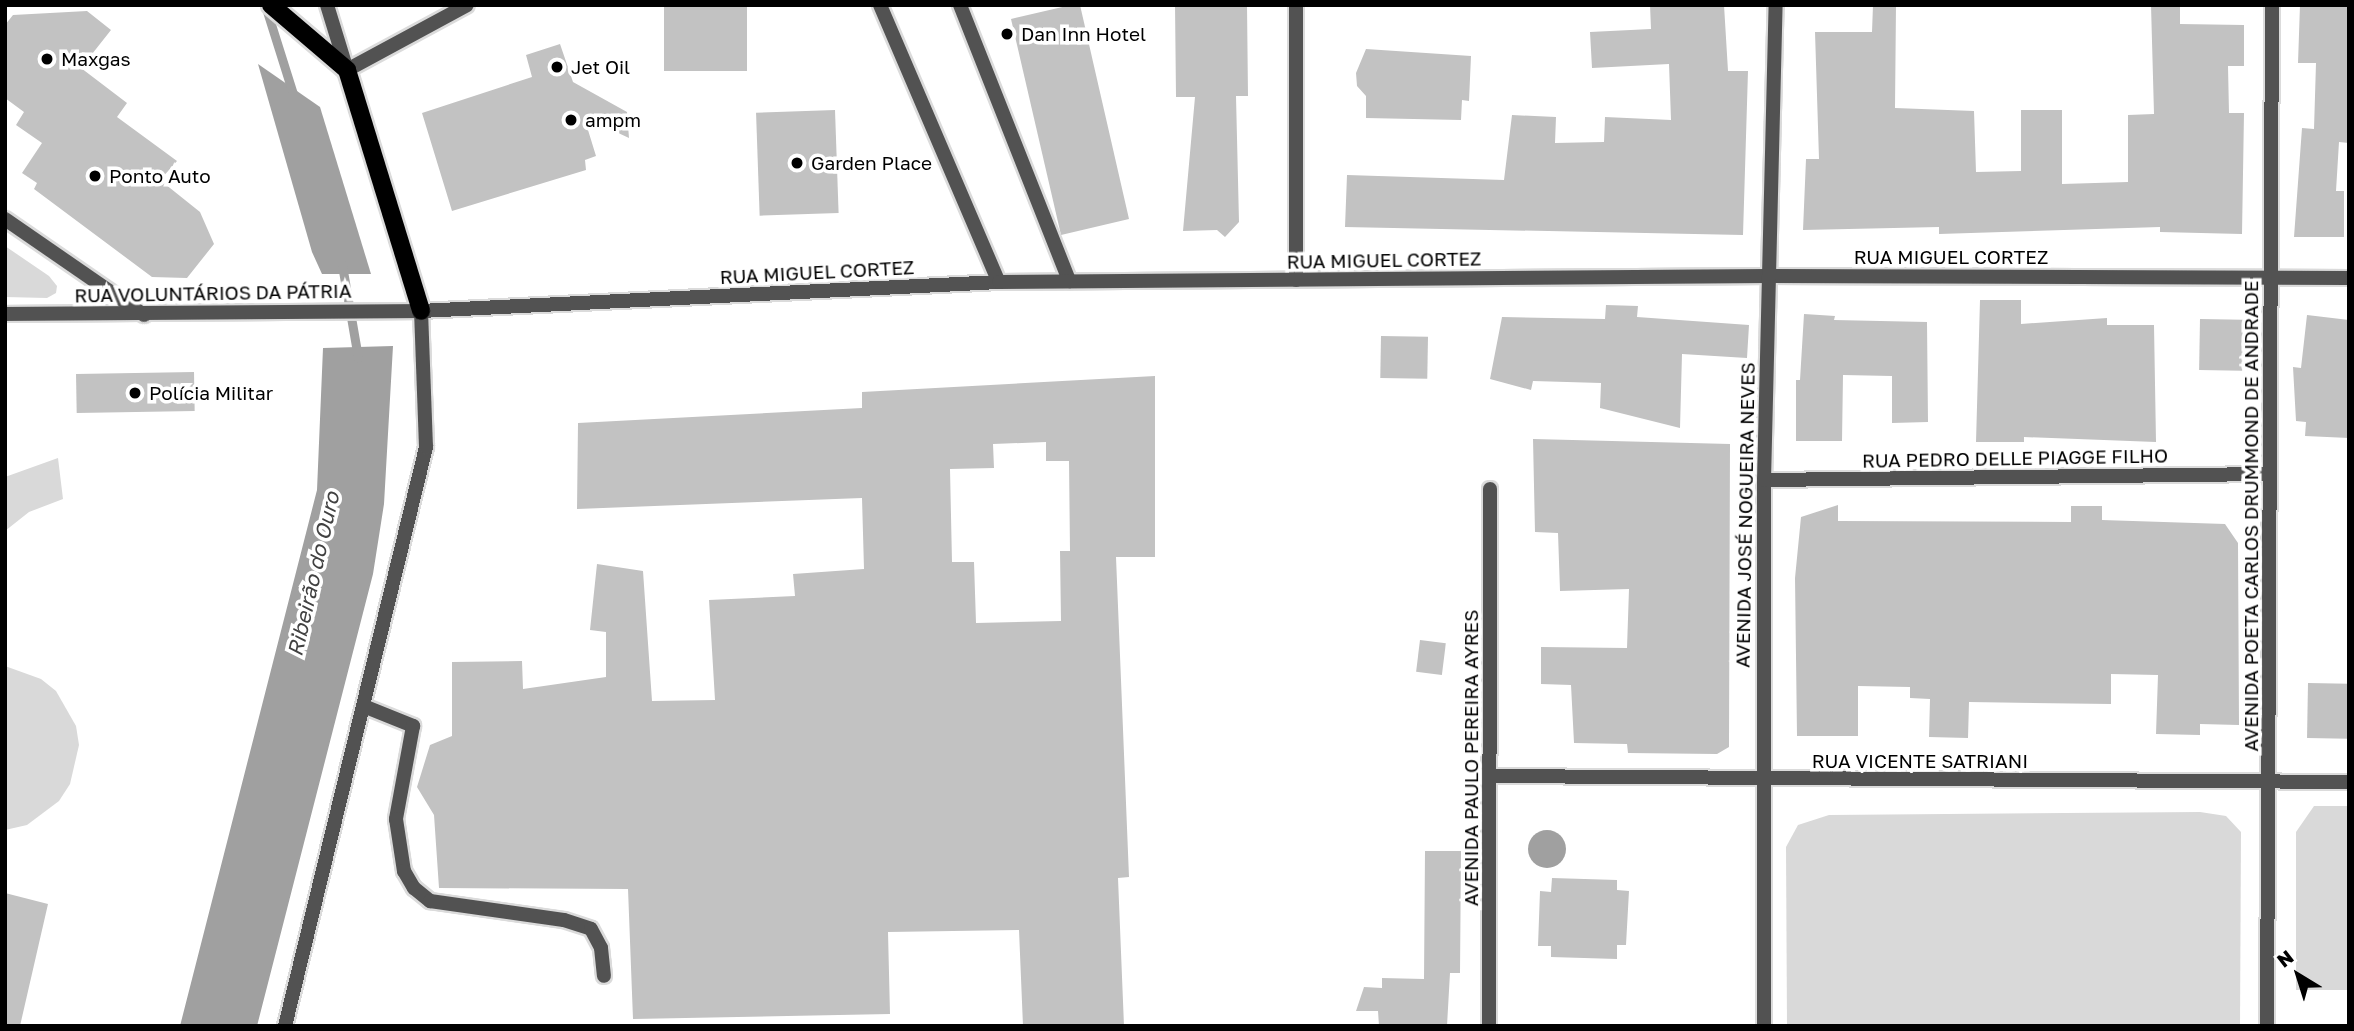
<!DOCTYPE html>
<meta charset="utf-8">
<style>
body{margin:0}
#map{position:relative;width:2354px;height:1031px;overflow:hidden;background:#fff;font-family:"Golos Text",sans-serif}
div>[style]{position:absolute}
.green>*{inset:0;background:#d9d9d9}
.water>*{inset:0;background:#a0a0a0}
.round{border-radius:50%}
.stream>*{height:9px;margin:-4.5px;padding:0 4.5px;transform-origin:4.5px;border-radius:4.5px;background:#a0a0a0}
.building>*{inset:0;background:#c2c2c2;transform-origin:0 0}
.roads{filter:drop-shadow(2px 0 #dbdbdb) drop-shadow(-2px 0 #dbdbdb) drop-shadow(0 2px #dbdbdb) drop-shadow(0 -2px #dbdbdb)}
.lane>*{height:14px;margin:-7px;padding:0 7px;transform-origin:7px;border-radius:7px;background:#525252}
.street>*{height:14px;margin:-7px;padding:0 7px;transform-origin:7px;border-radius:7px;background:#525252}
.primary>*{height:18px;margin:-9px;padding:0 9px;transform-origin:9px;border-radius:9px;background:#000}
.dots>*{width:19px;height:19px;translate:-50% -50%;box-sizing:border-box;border:4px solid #fff;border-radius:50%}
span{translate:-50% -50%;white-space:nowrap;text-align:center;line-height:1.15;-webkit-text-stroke:7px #fff;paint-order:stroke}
.poi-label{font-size:19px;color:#000}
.left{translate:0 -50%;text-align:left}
.street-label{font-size:19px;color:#000}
.water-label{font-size:21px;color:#414141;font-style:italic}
.frame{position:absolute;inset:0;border:7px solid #000;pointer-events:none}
.north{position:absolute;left:2263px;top:940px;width:70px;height:70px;-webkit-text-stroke:5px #fff;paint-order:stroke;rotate:322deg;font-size:19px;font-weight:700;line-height:28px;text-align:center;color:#000}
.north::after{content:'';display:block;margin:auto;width:24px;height:32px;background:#000;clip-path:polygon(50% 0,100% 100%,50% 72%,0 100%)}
</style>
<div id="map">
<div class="green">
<div style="clip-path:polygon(5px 246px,49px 276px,57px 286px,56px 293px,47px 298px,5px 297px)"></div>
<div style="clip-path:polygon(58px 458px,63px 499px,29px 512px,5px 531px,5px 477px)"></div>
<div style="clip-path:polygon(5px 666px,41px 679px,56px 691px,76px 726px,79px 745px,70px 784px,59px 801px,27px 825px,5px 830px)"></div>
<div style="clip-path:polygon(2314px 806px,2349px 806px,2349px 990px,2296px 990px,2296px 832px)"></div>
<div style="clip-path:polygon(2200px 812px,2226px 816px,2241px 832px,2240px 1026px,1787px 1026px,1786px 847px,1798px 825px,1829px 815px)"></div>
</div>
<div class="water">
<div style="clip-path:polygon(258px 64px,320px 107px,371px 274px,322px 274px,312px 252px)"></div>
<div style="clip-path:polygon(393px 346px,384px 504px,373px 574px,257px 1026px,180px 1026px,317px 490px,323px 348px)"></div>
<div class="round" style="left:1528px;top:830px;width:38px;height:38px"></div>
</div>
<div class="stream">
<div style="left:265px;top:5px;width:96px;rotate:72.5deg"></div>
<div style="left:342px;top:265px;width:94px;rotate:80.2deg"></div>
</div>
<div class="building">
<div style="left:664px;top:5px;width:83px;height:66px"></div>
<div style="clip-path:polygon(1071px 5px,1080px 5px,1129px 219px,1061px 235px,1011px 19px)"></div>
<div style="clip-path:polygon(1175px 5px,1247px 5px,1248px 96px,1236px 96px,1239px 222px,1225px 237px,1217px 230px,1183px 231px,1195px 97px,1176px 97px)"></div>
<div style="clip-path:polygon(1650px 5px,1724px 5px,1728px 71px,1748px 71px,1743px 235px,1345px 227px,1347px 175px,1504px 180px,1512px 115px,1556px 117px,1555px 143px,1604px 142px,1605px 117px,1671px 120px,1669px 64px,1592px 68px,1590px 32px,1651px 29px)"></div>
<div style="clip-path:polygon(1873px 5px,1896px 5px,1895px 108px,1974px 111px,1976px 172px,2021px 171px,2021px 110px,2062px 110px,2062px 184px,2128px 182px,2128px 115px,2154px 114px,2151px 5px,2180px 5px,2180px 24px,2244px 25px,2244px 66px,2228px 66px,2229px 113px,2244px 113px,2242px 234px,2160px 232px,2160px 227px,1939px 234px,1939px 227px,1803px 230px,1806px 159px,1819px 159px,1815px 32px,1872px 32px)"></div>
<div style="clip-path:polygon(2300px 5px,2349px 5px,2349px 143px,2339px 142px,2336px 191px,2344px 191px,2344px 237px,2294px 237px,2302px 128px,2314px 129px,2316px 63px,2298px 63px)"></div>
<div style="clip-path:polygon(87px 11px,111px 30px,81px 68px,127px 103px,117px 117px,177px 161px,160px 180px,200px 212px,214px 244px,187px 278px,152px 277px,34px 189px,37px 183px,22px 173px,42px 143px,16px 125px,24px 112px,5px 98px,5px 25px,13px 15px)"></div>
<div style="clip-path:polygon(560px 44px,573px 82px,627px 112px,629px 138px,584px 117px,596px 156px,585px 160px,586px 170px,452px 211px,422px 113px,532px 77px,526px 55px)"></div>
<div style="clip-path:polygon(1366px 49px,1471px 56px,1469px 101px,1462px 100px,1461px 120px,1366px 118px,1366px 96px,1357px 86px,1356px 73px)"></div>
<div style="left:835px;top:110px;width:103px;height:79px;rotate:88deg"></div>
<div style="clip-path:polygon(1980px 300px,2021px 300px,2021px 324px,2107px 318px,2107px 325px,2154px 325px,2156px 442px,2024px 437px,2024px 442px,1976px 442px)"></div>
<div style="clip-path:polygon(1606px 305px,1638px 306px,1637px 317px,1749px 325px,1747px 358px,1682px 354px,1680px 428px,1600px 408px,1601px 383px,1533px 381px,1531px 390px,1490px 379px,1502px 317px,1605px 319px)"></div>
<div style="clip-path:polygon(1804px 314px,1835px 316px,1834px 320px,1927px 322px,1928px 422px,1892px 423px,1892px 376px,1843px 375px,1842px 441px,1796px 441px,1796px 380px,1800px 380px)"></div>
<div style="clip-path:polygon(2307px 315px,2349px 320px,2349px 438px,2305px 436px,2306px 422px,2296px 421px,2293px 367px,2301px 368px)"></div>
<div style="left:2200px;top:319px;width:43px;height:51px;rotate:1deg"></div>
<div style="left:1381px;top:336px;width:47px;height:42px;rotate:1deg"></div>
<div style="left:194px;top:372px;width:39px;height:118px;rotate:89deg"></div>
<div style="clip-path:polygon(evenodd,1155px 376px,1155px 557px,1116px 557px,1129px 877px,1118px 878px,1124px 1026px,1023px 1026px,1019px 930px,888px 932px,890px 1014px,633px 1019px,628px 889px,439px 888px,434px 815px,417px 787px,430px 745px,452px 736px,452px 662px,522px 661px,523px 689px,606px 677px,606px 632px,590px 630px,597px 564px,643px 571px,652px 701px,715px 700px,709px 600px,795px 596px,793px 574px,864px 569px,862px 498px,577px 509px,578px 423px,862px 408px,862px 392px,1155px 376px,1046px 442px,1046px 461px,1069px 461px,1070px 551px,1060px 551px,1061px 621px,976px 623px,974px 562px,952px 562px,950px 469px,994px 468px,993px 444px,1046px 442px)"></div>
<div style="clip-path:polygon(1533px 439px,1730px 444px,1729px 747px,1717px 754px,1628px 753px,1627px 744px,1574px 743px,1571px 685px,1541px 684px,1541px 647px,1627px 648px,1629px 589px,1560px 591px,1558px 533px,1535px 532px)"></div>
<div style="clip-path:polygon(1838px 505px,1838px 521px,2071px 522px,2071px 506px,2102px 506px,2102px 520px,2225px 524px,2238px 543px,2239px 725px,2200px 724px,2200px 735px,2156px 734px,2158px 675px,2111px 674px,2111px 704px,1969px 702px,1968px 738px,1929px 737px,1930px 699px,1910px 698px,1910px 687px,1858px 686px,1858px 736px,1797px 736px,1795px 578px,1801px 517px)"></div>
<div style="left:1420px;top:640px;width:26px;height:32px;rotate:7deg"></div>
<div style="left:2308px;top:683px;width:41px;height:55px;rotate:1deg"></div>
<div style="clip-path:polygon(1425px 851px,1461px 851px,1460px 973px,1450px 973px,1447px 1026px,1379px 1026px,1378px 1011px,1356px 1011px,1364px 987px,1382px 988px,1382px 978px,1424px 979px)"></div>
<div style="clip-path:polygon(1552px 878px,1617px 880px,1617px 890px,1629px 891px,1626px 945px,1617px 945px,1617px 959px,1551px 957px,1551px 946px,1538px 946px,1540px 891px,1551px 892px)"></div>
<div style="clip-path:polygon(5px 893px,48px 904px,20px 1026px,5px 1026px)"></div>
</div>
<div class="roads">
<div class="lane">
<div style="left:960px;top:5px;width:297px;rotate:68.4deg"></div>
<div style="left:366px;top:707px;width:51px;rotate:22deg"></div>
<div style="left:413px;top:726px;width:95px;rotate:100.4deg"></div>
<div style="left:396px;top:819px;width:53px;rotate:81.3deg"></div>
<div style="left:404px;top:871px;width:20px;rotate:60deg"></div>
<div style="left:414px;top:888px;width:21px;rotate:39deg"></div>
<div style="left:430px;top:901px;width:135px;rotate:8.1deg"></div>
<div style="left:564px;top:920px;width:28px;rotate:18deg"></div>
<div style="left:591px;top:929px;width:21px;rotate:62deg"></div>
<div style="left:601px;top:948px;width:28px;rotate:84deg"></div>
</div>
<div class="street">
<div style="left:327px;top:5px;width:68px;rotate:72.9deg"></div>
<div style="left:347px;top:70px;width:136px;rotate:-28.4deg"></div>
<div style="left:880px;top:5px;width:301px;rotate:66.8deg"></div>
<div style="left:5px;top:219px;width:169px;rotate:34.6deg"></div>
<div style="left:1296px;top:280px;width:275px;rotate:-90deg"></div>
<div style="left:5px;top:314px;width:416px;rotate:-0.4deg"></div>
<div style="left:421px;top:311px;width:579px;rotate:-2.87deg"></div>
<div style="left:999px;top:282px;width:770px;rotate:-0.45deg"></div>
<div style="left:1769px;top:276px;width:580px;rotate:0.2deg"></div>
<div style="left:1764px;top:480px;width:503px;rotate:-0.68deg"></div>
<div style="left:1492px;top:776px;width:857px;rotate:0.4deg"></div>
<div style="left:285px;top:1026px;width:596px;rotate:-76.31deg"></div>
<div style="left:426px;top:447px;width:136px;rotate:-92.1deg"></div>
<div style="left:1489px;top:1026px;width:537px;rotate:-89.89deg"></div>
<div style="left:1764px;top:1026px;width:546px;rotate:-90deg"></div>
<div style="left:1764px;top:480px;width:475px;rotate:-88.6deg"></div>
<div style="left:2267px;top:1026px;width:1021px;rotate:-89.72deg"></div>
</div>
<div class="primary">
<div style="left:271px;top:5px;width:100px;rotate:40.5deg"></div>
<div style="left:347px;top:70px;width:252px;rotate:72.9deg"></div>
</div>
</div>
<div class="dots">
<div style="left:1007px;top:34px;background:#000"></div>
<div style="left:47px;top:59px;background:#000"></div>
<div style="left:557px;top:67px;background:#000"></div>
<div style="left:571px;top:120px;background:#000"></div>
<div style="left:797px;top:163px;background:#000"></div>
<div style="left:95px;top:176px;background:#000"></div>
<div style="left:135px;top:393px;background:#000"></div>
</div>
<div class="poi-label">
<span class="left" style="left:1021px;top:34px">Dan Inn Hotel</span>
<span class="left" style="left:61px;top:59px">Maxgas</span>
<span class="left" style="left:571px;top:67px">Jet Oil</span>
<span class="left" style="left:585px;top:120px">ampm</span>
<span class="left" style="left:811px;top:163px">Garden Place</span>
<span class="left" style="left:109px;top:176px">Ponto Auto</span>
<span class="left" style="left:149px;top:393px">Polícia Militar</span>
</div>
<div class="street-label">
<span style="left:1951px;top:257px">RUA MIGUEL CORTEZ</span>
<span style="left:1384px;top:260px;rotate:-1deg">RUA MIGUEL CORTEZ</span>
<span style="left:817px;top:272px;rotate:-3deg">RUA MIGUEL CORTEZ</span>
<span style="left:213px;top:293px;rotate:-1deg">RUA VOLUNTÁRIOS DA PÁTRIA</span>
<span style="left:2015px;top:458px;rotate:-1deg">RUA PEDRO DELLE PIAGGE FILHO</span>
<span style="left:1745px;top:515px;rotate:-89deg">AVENIDA JOSÉ NOGUEIRA NEVES</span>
<span style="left:2251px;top:516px;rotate:-90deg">AVENIDA POETA CARLOS DRUMMOND DE ANDRADE</span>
<span style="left:1471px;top:758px;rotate:-90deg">AVENIDA PAULO PEREIRA AYRES</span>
<span style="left:1920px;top:761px">RUA VICENTE SATRIANI</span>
</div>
<div class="water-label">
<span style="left:313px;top:574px;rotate:-77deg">Ribeirão do Ouro</span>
</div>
<div class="frame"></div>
<div class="north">N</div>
</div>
